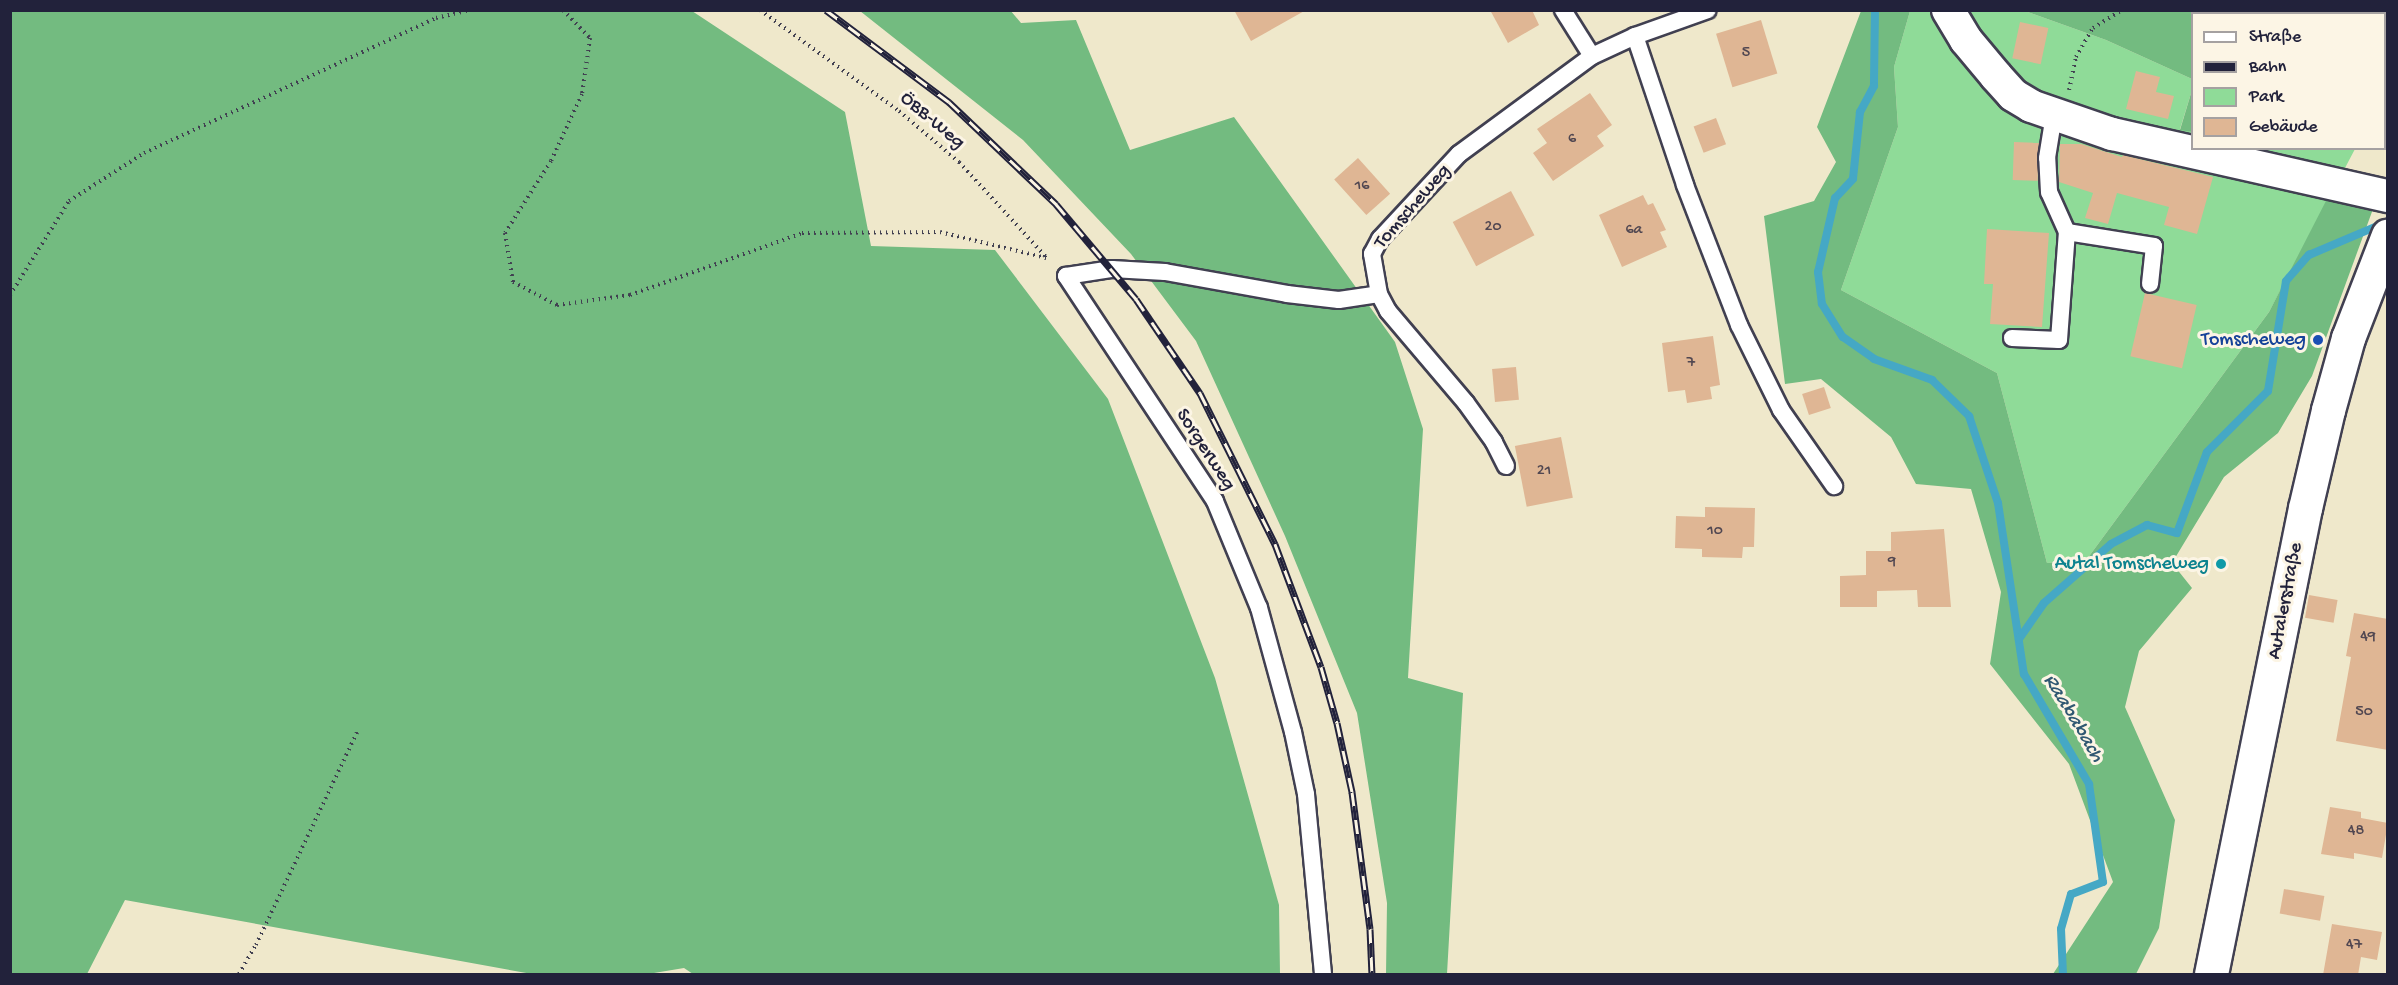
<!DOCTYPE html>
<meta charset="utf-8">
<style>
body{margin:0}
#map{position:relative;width:2398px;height:985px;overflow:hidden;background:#efe8cb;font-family:"Gochi Hand",sans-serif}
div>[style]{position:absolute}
.green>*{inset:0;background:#8fdb98}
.forest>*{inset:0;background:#73bb80}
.stream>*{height:8px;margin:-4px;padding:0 4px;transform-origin:4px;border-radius:4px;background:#45a8c5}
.building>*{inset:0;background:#dfb694;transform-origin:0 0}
.path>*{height:4px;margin-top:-2px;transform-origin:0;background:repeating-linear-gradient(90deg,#414051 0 1.5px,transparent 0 6px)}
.roads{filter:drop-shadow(2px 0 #414051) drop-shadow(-2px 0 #414051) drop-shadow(0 2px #414051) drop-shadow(0 -2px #414051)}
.service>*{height:16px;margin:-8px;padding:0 8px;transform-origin:8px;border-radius:8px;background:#fff}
.minor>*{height:32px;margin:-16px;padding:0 16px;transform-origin:16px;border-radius:16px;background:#fff}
.secondary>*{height:33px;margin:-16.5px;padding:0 16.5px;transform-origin:16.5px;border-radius:16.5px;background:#fff}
.rail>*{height:7px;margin-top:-3.5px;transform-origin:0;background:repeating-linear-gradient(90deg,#fcf5e5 0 14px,#22223b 0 28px);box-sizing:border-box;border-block:2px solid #22223b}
.dots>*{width:16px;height:16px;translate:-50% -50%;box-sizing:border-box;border:3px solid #fcf5e5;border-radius:50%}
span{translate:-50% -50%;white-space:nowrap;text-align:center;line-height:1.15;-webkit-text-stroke:6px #fcf5e5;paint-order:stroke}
.number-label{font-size:16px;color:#514751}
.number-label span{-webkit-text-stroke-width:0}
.street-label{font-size:20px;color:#22223b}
.transit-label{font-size:20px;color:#164399}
.right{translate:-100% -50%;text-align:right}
.culture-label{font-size:20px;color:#0d838f}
.water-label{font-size:21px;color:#305872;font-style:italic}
.frame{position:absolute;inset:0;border:12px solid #22223b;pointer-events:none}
.legend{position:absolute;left:2191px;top:12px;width:195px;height:138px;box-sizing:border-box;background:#fcf5e5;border:2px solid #a5a1a1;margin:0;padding:8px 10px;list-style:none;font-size:18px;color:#22223b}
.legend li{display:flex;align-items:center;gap:12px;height:30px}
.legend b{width:30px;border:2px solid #a5a1a1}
</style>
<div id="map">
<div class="green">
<div style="clip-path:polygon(1910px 11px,2025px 11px,2106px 40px,2192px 79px,2192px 90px,2180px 129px,2192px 132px,2192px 148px,2355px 149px,2269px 312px,2087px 559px,2047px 563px,1997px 373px,1841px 290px,1898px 127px,1894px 67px)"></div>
<div style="clip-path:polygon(2201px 11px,2387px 11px,2387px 90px,2385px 95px,2384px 14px,2204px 14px)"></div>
</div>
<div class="forest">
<div style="clip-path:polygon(1010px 10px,1021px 23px,1076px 20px,1130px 150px,1234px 117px,1395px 342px,1423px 429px,1408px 678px,1463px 693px,1447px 974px,1386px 974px,1387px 903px,1357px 713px,1285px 536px,1196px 341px,1131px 254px,1023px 140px,860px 11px)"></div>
<div style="clip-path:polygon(10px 11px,692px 11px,845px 112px,871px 246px,995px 250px,1108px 399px,1215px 678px,1279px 905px,1280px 974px,693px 974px,684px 968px,648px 974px,532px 974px,125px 900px,87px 974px,11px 974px)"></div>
<div style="clip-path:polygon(1861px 11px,1910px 11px,1894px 67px,1898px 127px,1841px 290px,1997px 373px,2047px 563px,2087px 559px,2269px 312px,2328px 197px,2373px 209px,2312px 376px,2278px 433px,2224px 477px,2172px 563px,2192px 588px,2139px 651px,2125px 707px,2175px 820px,2159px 928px,2136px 974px,2053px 974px,2113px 882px,2069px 764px,1990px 664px,2001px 592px,1971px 489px,1916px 484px,1891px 437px,1821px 379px,1785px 384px,1764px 216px,1814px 201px,1836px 162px,1817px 127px)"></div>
<div style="clip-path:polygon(2025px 11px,2201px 11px,2204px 13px,2192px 14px,2192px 79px,2106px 40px)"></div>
<div style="clip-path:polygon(2192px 90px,2192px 132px,2180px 130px)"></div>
</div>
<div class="stream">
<div style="left:1875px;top:10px;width:76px;rotate:90.8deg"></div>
<div style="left:1874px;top:86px;width:30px;rotate:118deg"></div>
<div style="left:1860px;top:112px;width:67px;rotate:96deg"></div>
<div style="left:1853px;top:179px;width:26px;rotate:133deg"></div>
<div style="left:1835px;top:198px;width:76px;rotate:102.9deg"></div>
<div style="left:1818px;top:272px;width:32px;rotate:83deg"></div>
<div style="left:1822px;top:304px;width:39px;rotate:58deg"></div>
<div style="left:1843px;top:337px;width:38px;rotate:35deg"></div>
<div style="left:1874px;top:359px;width:62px;rotate:19.9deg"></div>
<div style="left:1932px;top:380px;width:52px;rotate:44.2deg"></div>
<div style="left:1969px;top:416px;width:92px;rotate:71.6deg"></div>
<div style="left:1998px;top:503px;width:173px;rotate:81.4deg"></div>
<div style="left:2024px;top:674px;width:128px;rotate:59.4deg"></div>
<div style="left:2089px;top:784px;width:99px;rotate:81.9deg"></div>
<div style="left:2103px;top:882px;width:34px;rotate:159deg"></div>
<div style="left:2071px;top:894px;width:36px;rotate:106deg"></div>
<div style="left:2061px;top:929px;width:45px;rotate:87.5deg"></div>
<div style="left:2019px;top:639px;width:44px;rotate:-55.2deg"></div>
<div style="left:2044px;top:603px;width:89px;rotate:-41.4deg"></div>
<div style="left:2111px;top:544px;width:41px;rotate:-27.8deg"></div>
<div style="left:2147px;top:525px;width:31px;rotate:15deg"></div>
<div style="left:2177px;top:533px;width:86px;rotate:-69.7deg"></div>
<div style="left:2207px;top:452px;width:86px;rotate:-45deg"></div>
<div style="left:2268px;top:391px;width:111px;rotate:-80.7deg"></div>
<div style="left:2286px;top:281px;width:35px;rotate:-49deg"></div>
<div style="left:2309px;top:255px;width:79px;rotate:-23deg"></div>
</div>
<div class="building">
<div style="clip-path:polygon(1234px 10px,1306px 10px,1251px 41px)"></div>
<div style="clip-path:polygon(1490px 10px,1532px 10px,1539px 25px,1508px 43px)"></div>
<div style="left:1761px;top:20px;width:56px;height:47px;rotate:73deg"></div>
<div style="left:2020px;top:22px;width:29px;height:37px;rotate:12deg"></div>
<div style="clip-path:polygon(2136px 71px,2160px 77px,2156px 92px,2174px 96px,2168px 119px,2126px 109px)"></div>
<div style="clip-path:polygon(1590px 93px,1612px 125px,1597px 136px,1604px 146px,1553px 181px,1533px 153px,1547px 143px,1537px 129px)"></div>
<div style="left:1716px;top:118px;width:28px;height:24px;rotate:69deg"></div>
<div style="left:2014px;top:142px;width:25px;height:38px;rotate:2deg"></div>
<div style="clip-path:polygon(2060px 144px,2081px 144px,2122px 157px,2123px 155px,2213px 177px,2197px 234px,2164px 225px,2169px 207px,2117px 193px,2108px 224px,2085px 218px,2093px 193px,2059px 182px)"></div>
<div style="left:1358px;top:158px;width:48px;height:32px;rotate:48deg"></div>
<div style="left:1511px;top:191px;width:50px;height:66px;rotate:62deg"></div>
<div style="clip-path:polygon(1643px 195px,1648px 205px,1653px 203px,1666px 230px,1660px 232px,1667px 247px,1622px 267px,1599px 215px)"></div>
<div style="clip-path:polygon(1987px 229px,2049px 233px,2042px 327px,1990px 324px,1993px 284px,1984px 284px)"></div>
<div style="left:2145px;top:293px;width:53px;height:65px;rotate:13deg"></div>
<div style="clip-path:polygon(1713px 336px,1720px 385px,1710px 387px,1712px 399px,1687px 403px,1685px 390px,1668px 392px,1662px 343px)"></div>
<div style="left:1516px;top:367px;width:33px;height:24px;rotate:85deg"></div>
<div style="left:1824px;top:387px;width:22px;height:23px;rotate:72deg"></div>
<div style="left:1561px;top:437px;width:62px;height:47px;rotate:79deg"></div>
<div style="clip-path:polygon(1705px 507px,1755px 508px,1754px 547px,1743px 547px,1742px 558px,1702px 557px,1702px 549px,1675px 548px,1676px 516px,1705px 517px)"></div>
<div style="clip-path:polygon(1944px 529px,1951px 607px,1918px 607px,1917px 590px,1877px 591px,1877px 607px,1840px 607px,1840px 576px,1866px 575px,1866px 551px,1891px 551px,1891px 532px)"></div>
<div style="left:2309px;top:595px;width:29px;height:23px;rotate:10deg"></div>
<div style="clip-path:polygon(2354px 613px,2388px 619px,2388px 750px,2336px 741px,2351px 657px,2346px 656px)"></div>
<div style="clip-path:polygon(2330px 807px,2361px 812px,2361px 818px,2388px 823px,2382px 858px,2354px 853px,2354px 859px,2321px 854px)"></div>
<div style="left:2284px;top:889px;width:41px;height:25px;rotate:10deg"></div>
<div style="clip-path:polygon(2332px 924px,2382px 932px,2377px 960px,2361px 957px,2358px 975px,2323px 975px)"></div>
</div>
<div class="path">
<div style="left:563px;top:10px;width:39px;rotate:46deg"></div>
<div style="left:590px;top:38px;width:57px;rotate:98.1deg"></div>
<div style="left:582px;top:94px;width:74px;rotate:114.8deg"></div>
<div style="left:551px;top:161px;width:85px;rotate:122.6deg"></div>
<div style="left:505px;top:233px;width:50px;rotate:80.7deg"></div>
<div style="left:513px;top:282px;width:50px;rotate:27.6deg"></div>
<div style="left:557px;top:305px;width:74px;rotate:-7.8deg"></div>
<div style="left:630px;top:295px;width:183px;rotate:-19.8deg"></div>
<div style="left:802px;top:233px;width:138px;rotate:-0.4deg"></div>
<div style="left:940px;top:232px;width:110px;rotate:13.7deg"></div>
<div style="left:760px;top:10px;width:172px;rotate:36deg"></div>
<div style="left:899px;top:111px;width:79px;rotate:40.4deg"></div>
<div style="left:959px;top:162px;width:129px;rotate:47.5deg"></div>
<div style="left:2069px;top:90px;width:34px;rotate:-78deg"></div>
<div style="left:2076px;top:57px;width:34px;rotate:-60deg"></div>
<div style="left:2093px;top:28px;width:34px;rotate:-32deg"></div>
<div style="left:10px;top:295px;width:111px;rotate:-57.9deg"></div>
<div style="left:69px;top:201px;width:89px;rotate:-32.6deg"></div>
<div style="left:144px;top:153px;width:322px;rotate:-24.8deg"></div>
<div style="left:436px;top:18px;width:35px;rotate:-13deg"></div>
<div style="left:239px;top:974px;width:34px;rotate:-60deg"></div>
<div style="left:256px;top:945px;width:236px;rotate:-64.6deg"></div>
</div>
<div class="roads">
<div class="service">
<div style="left:1563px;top:10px;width:54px;rotate:57.8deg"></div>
<div style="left:1635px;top:36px;width:157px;rotate:71.4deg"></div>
<div style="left:1685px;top:185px;width:150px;rotate:68.9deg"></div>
<div style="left:1739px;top:325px;width:95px;rotate:63.7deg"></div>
<div style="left:1781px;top:410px;width:93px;rotate:55.1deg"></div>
<div style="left:2067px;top:232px;width:88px;rotate:9.1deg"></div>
<div style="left:2154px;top:246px;width:38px;rotate:96deg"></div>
<div style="left:2012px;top:338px;width:47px;rotate:2.4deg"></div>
<div style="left:2059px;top:340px;width:108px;rotate:-85.8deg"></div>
<div style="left:2067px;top:232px;width:44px;rotate:-114.2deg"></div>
<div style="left:2049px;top:192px;width:34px;rotate:-93deg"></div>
<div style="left:2047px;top:158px;width:44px;rotate:-80.8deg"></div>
<div style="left:1506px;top:466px;width:27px;rotate:-117deg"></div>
<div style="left:1494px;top:442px;width:48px;rotate:-125.7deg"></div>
<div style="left:1466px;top:403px;width:121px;rotate:-130.3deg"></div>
<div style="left:1388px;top:311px;width:19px;rotate:-118deg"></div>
<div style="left:1379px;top:294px;width:41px;rotate:-99.9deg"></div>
<div style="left:1372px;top:254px;width:17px;rotate:-62deg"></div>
<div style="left:1380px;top:239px;width:116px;rotate:-47.1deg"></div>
<div style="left:1459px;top:154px;width:165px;rotate:-36.4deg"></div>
<div style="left:1592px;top:56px;width:47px;rotate:-24.9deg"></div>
<div style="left:1635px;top:36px;width:77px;rotate:-19.6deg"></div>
<div style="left:1323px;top:974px;width:181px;rotate:-95.4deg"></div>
<div style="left:1306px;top:794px;width:63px;rotate:-101.8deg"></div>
<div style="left:1293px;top:732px;width:129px;rotate:-105.3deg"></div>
<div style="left:1259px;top:608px;width:116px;rotate:-112.4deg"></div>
<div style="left:1215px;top:501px;width:270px;rotate:-123.5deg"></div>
<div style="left:1066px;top:276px;width:47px;rotate:-8.7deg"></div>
<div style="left:1112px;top:269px;width:53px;rotate:3.2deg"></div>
<div style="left:1165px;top:272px;width:124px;rotate:10.2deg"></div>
<div style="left:1287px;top:294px;width:52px;rotate:6.6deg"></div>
<div style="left:1339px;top:300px;width:40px;rotate:-8.5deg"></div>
</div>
<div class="minor">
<div style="left:1948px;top:10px;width:35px;rotate:59deg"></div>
<div style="left:1966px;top:40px;width:47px;rotate:50.2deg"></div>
<div style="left:1996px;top:76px;width:25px;rotate:48deg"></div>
<div style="left:2013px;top:95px;width:21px;rotate:31deg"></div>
<div style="left:2031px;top:106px;width:86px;rotate:19.1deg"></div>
<div style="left:2112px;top:134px;width:283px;rotate:12.7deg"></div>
</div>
<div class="secondary">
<div style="left:2211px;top:974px;width:475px;rotate:-78.6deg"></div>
<div style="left:2305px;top:508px;width:101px;rotate:-76.8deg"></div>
<div style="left:2328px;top:410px;width:75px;rotate:-74.5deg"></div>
<div style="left:2348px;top:338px;width:110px;rotate:-68.8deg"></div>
</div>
</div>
<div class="rail">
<div style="left:826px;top:10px;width:154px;rotate:36.8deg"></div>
<div style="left:949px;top:102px;width:148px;rotate:43.6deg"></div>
<div style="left:1056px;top:204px;width:124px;rotate:49.9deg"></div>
<div style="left:1136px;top:299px;width:114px;rotate:55.8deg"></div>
<div style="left:1200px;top:393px;width:169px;rotate:63.6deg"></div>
<div style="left:1275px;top:544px;width:131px;rotate:69.5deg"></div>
<div style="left:1321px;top:667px;width:58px;rotate:74.1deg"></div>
<div style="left:1337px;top:723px;width:71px;rotate:77.7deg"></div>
<div style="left:1352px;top:792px;width:138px;rotate:82.5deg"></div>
<div style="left:1370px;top:929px;width:45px;rotate:87.5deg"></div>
</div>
<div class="dots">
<div style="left:2318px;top:340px;background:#1a4fb4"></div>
<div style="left:2221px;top:564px;background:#0f9aa8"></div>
</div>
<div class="number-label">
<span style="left:1746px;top:54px">5</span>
<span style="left:1572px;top:140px">6</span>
<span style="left:1362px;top:187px">16</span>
<span style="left:1493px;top:228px">20</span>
<span style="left:1634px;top:231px">6a</span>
<span style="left:1691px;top:364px">7</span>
<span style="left:1544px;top:472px">21</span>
<span style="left:1715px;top:532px">10</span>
<span style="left:1892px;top:563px">9</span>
<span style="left:2368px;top:638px">49</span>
<span style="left:2364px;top:713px">50</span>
<span style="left:2356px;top:832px">48</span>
<span style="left:2354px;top:946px">47</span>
</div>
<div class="street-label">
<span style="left:932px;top:121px;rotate:40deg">ÖBB-Weg</span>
<span style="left:1413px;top:207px;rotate:-49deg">Tomscheweg</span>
<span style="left:1205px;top:450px;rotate:57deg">Sorgerweg</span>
<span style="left:2286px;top:601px;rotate:-79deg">Autalerstraße</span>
</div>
<div class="transit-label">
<span class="right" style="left:2306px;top:340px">Tomscheweg</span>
</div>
<div class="culture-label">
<span class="right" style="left:2209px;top:564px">Autal Tomscheweg</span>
</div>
<div class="water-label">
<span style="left:2072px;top:719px;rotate:59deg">Raababach</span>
</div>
<div class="frame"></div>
<ul class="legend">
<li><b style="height:8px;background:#fff"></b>Straße</li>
<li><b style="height:8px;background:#22223b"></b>Bahn</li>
<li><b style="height:16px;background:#8fdb98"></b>Park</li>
<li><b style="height:16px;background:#dfb694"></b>Gebäude</li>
</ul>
</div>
